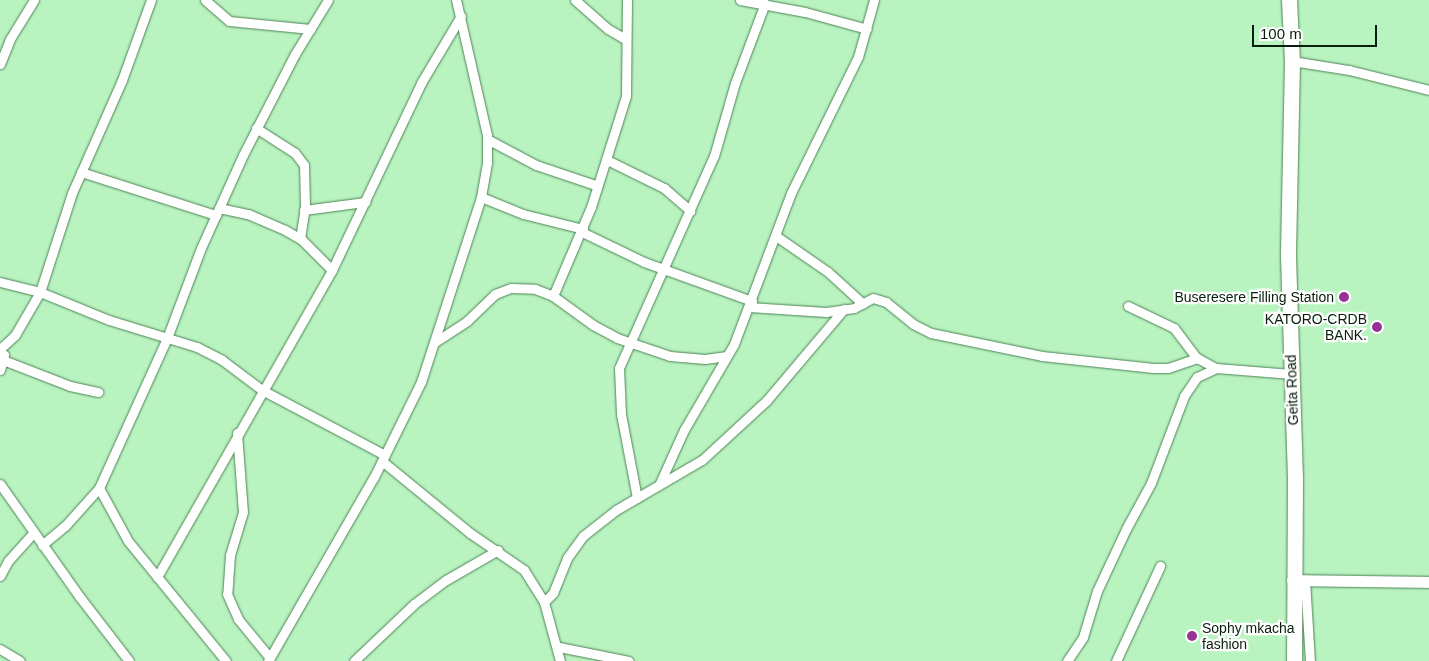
<!DOCTYPE html>
<html>
<head>
<meta charset="utf-8">
<style>
  body { margin:0 }
  #map { position:relative; width:1429px; height:661px; overflow:hidden; background:#b9f3c0; font-family:Arial,sans-serif }
  div>[style] { position:absolute }
  .roads { filter:drop-shadow(0 0 1px #4d8355) drop-shadow(0 0 1px #4d8355) }
  .minor>* { height:9px; margin:-4.5px; padding:0 4.5px; transform-origin:4.5px; border-radius:4.5px; background:#fff }
  .tertiary>* { height:11px; margin:-5.5px; padding:0 5.5px; transform-origin:5.5px; border-radius:5.5px; background:#fff }
  .trunk>* { height:15px; margin:-7.5px; padding:0 7.5px; transform-origin:7.5px; border-radius:7.5px; background:#fff }
  .dots>* { width:14px; height:14px; translate:-50% -50%; box-sizing:border-box; border:2px solid #fff; border-radius:50% }
  span { translate:-50% -50%; white-space:nowrap; text-align:center; line-height:1.15; -webkit-text-stroke:4.5px #fff; paint-order:stroke }
  .poi-label { font-size:14px; color:#081e0c }
  .right { translate:-100% -50%; text-align:right }
  .left { translate:0 -50%; text-align:left }
  .street-label { font-size:14px; color:#081e0c }
  .scale { position:absolute; left:1252px; top:25px; width:125px; height:22px; box-sizing:border-box; border:2px solid #081e0c; border-top:0; padding-left:6px; font-size:15px; line-height:18px; white-space:nowrap; color:#081e0c; -webkit-text-stroke:4px #fff; paint-order:stroke }
</style>
</head>
<body>
<div id="map">
  <div class="roads">
    <div class="minor">
      <div style="left:205px;top:0;width:32px;rotate:41deg"></div>
      <div style="left:229px;top:21px;width:82px;rotate:5.6deg"></div>
      <div style="left:575px;top:0;width:44px;rotate:41.3deg"></div>
      <div style="left:608px;top:29px;width:20px;rotate:30deg"></div>
      <div style="left:740px;top:0;width:66px;rotate:10.5deg"></div>
      <div style="left:805px;top:12px;width:64px;rotate:15.3deg"></div>
      <div style="left:1292px;top:61px;width:58px;rotate:9deg"></div>
      <div style="left:1349px;top:70px;width:82px;rotate:14deg"></div>
      <div style="left:0;top:64px;width:27px;rotate:-68deg"></div>
      <div style="left:10px;top:39px;width:46px;rotate:-58.4deg"></div>
      <div style="left:256px;top:128px;width:46px;rotate:32.7deg"></div>
      <div style="left:295px;top:153px;width:15px;rotate:53deg"></div>
      <div style="left:304px;top:165px;width:42px;rotate:88.6deg"></div>
      <div style="left:305px;top:207px;width:32px;rotate:99deg"></div>
      <div style="left:487px;top:139px;width:55px;rotate:28deg"></div>
      <div style="left:536px;top:165px;width:65px;rotate:18.7deg"></div>
      <div style="left:607px;top:160px;width:64px;rotate:26.2deg"></div>
      <div style="left:664px;top:188px;width:35px;rotate:41deg"></div>
      <div style="left:81px;top:172px;width:142px;rotate:17.7deg"></div>
      <div style="left:481px;top:197px;width:45px;rotate:22deg"></div>
      <div style="left:523px;top:214px;width:62px;rotate:14deg"></div>
      <div style="left:219px;top:208px;width:30px;rotate:12deg"></div>
      <div style="left:248px;top:214px;width:40px;rotate:23.4deg"></div>
      <div style="left:285px;top:230px;width:20px;rotate:30deg"></div>
      <div style="left:302px;top:240px;width:42px;rotate:45deg"></div>
      <div style="left:304px;top:210px;width:62px;rotate:-7.5deg"></div>
      <div style="left:582px;top:232px;width:69px;rotate:25.8deg"></div>
      <div style="left:644px;top:262px;width:115px;rotate:19.9deg"></div>
      <div style="left:776px;top:236px;width:63px;rotate:34.7deg"></div>
      <div style="left:828px;top:272px;width:47px;rotate:42.4deg"></div>
      <div style="left:0;top:282px;width:41px;rotate:14deg"></div>
      <div style="left:40px;top:292px;width:74px;rotate:22.1deg"></div>
      <div style="left:109px;top:320px;width:92px;rotate:17.1deg"></div>
      <div style="left:197px;top:347px;width:28px;rotate:27deg"></div>
      <div style="left:222px;top:360px;width:50px;rotate:36.9deg"></div>
      <div style="left:262px;top:390px;width:139px;rotate:27.9deg"></div>
      <div style="left:553px;top:296px;width:97px;rotate:-66.9deg"></div>
      <div style="left:591px;top:207px;width:116px;rotate:-72.5deg"></div>
      <div style="left:626px;top:96px;width:96px;rotate:-89.4deg"></div>
      <div style="left:1128px;top:306px;width:51px;rotate:25.6deg"></div>
      <div style="left:1174px;top:328px;width:38px;rotate:53deg"></div>
      <div style="left:1197px;top:358px;width:21px;rotate:28deg"></div>
      <div style="left:1216px;top:368px;width:76px;rotate:4.5deg"></div>
      <div style="left:749px;top:307px;width:77px;rotate:3.7deg"></div>
      <div style="left:826px;top:312px;width:28px;rotate:-8deg"></div>
      <div style="left:854px;top:308px;width:21px;rotate:-28deg"></div>
      <div style="left:873px;top:298px;width:14px;rotate:17deg"></div>
      <div style="left:886px;top:302px;width:35px;rotate:39deg"></div>
      <div style="left:913px;top:324px;width:20px;rotate:27deg"></div>
      <div style="left:931px;top:333px;width:113px;rotate:11.7deg"></div>
      <div style="left:1042px;top:356px;width:112px;rotate:6.2deg"></div>
      <div style="left:1153px;top:368px;width:15px"></div>
      <div style="left:1168px;top:368px;width:31px;rotate:-19deg"></div>
      <div style="left:435px;top:342px;width:38px;rotate:-33deg"></div>
      <div style="left:467px;top:321px;width:39px;rotate:-44deg"></div>
      <div style="left:495px;top:294px;width:17px;rotate:-21deg"></div>
      <div style="left:511px;top:288px;width:24px;rotate:2deg"></div>
      <div style="left:535px;top:289px;width:19px;rotate:21deg"></div>
      <div style="left:553px;top:296px;width:49px;rotate:35.9deg"></div>
      <div style="left:593px;top:325px;width:27px;rotate:28deg"></div>
      <div style="left:617px;top:338px;width:56px;rotate:18.8deg"></div>
      <div style="left:670px;top:356px;width:35px;rotate:5deg"></div>
      <div style="left:705px;top:359px;width:22px;rotate:-8deg"></div>
      <div style="left:0;top:349px;width:21px;rotate:-43deg"></div>
      <div style="left:15px;top:335px;width:50px;rotate:-59.8deg"></div>
      <div style="left:40px;top:292px;width:104px;rotate:-72.1deg"></div>
      <div style="left:72px;top:193px;width:124px;rotate:-66.1deg"></div>
      <div style="left:122px;top:80px;width:85px;rotate:-70.1deg"></div>
      <div style="left:3px;top:360px;width:72px;rotate:21.2deg"></div>
      <div style="left:70px;top:386px;width:29px;rotate:12deg"></div>
      <div style="left:0;top:370px;width:16px;rotate:-75deg"></div>
      <div style="left:237px;top:433px;width:79px;rotate:85.7deg"></div>
      <div style="left:243px;top:512px;width:45px;rotate:106.8deg"></div>
      <div style="left:230px;top:555px;width:39px;rotate:94deg"></div>
      <div style="left:227px;top:594px;width:27px;rotate:66deg"></div>
      <div style="left:238px;top:619px;width:50px;rotate:50.6deg"></div>
      <div style="left:382px;top:461px;width:114px;rotate:39.3deg"></div>
      <div style="left:470px;top:533px;width:65px;rotate:34.4deg"></div>
      <div style="left:524px;top:570px;width:38px;rotate:58deg"></div>
      <div style="left:544px;top:602px;width:61px;rotate:74.8deg"></div>
      <div style="left:0;top:484px;width:137px;rotate:54.8deg"></div>
      <div style="left:79px;top:596px;width:82px;rotate:52.4deg"></div>
      <div style="left:659px;top:485px;width:60px;rotate:-65.6deg"></div>
      <div style="left:684px;top:430px;width:99px;rotate:-59.8deg"></div>
      <div style="left:734px;top:344px;width:161px;rotate:-69.3deg"></div>
      <div style="left:791px;top:193px;width:152px;rotate:-63.8deg"></div>
      <div style="left:858px;top:57px;width:59px;rotate:-74.3deg"></div>
      <div style="left:99px;top:488px;width:60px;rotate:61.3deg"></div>
      <div style="left:128px;top:541px;width:155px;rotate:50.8deg"></div>
      <div style="left:637px;top:498px;width:86px;rotate:-100.8deg"></div>
      <div style="left:621px;top:414px;width:46px;rotate:-92.5deg"></div>
      <div style="left:619px;top:368px;width:232px;rotate:-65.9deg"></div>
      <div style="left:714px;top:156px;width:76px;rotate:-74deg"></div>
      <div style="left:735px;top:83px;width:85px;rotate:-69.4deg"></div>
      <div style="left:42px;top:545px;width:30px;rotate:-40deg"></div>
      <div style="left:65px;top:526px;width:51px;rotate:-48.2deg"></div>
      <div style="left:99px;top:488px;width:165px;rotate:-65.6deg"></div>
      <div style="left:167px;top:338px;width:96px;rotate:-69.3deg"></div>
      <div style="left:201px;top:248px;width:102px;rotate:-65.7deg"></div>
      <div style="left:243px;top:155px;width:114px;rotate:-62.8deg"></div>
      <div style="left:295px;top:54px;width:63px;rotate:-58.6deg"></div>
      <div style="left:0;top:576px;width:17px;rotate:-62deg"></div>
      <div style="left:8px;top:561px;width:38px;rotate:-48deg"></div>
      <div style="left:157px;top:577px;width:353px;rotate:-60.3deg"></div>
      <div style="left:332px;top:270px;width:207px;rotate:-64.5deg"></div>
      <div style="left:421px;top:83px;width:78px;rotate:-59.2deg"></div>
      <div style="left:1305px;top:580px;width:81px;rotate:86.5deg"></div>
      <div style="left:544px;top:602px;width:13px;rotate:-45deg"></div>
      <div style="left:553px;top:593px;width:38px;rotate:-68deg"></div>
      <div style="left:567px;top:558px;width:27px;rotate:-54deg"></div>
      <div style="left:583px;top:536px;width:42px;rotate:-38.2deg"></div>
      <div style="left:616px;top:510px;width:99px;rotate:-30.2deg"></div>
      <div style="left:702px;top:460px;width:88px;rotate:-42.7deg"></div>
      <div style="left:767px;top:400px;width:119px;rotate:-49.8deg"></div>
      <div style="left:559px;top:647px;width:71px;rotate:11.3deg"></div>
      <div style="left:0;top:649px;width:23px;rotate:31deg"></div>
      <div style="left:268px;top:661px;width:212px;rotate:-60.1deg"></div>
      <div style="left:374px;top:477px;width:106px;rotate:-63.7deg"></div>
      <div style="left:421px;top:382px;width:194px;rotate:-72deg"></div>
      <div style="left:481px;top:197px;width:36px;rotate:-80deg"></div>
      <div style="left:487px;top:162px;width:27px;rotate:-90deg"></div>
      <div style="left:487px;top:135px;width:139px;rotate:-102.9deg"></div>
      <div style="left:354px;top:661px;width:83px;rotate:-43.5deg"></div>
      <div style="left:414px;top:604px;width:40px;rotate:-37deg"></div>
      <div style="left:446px;top:580px;width:60px;rotate:-30deg"></div>
      <div style="left:1067px;top:661px;width:29px;rotate:-56deg"></div>
      <div style="left:1083px;top:637px;width:48px;rotate:-73.1deg"></div>
      <div style="left:1097px;top:591px;width:68px;rotate:-64.9deg"></div>
      <div style="left:1126px;top:529px;width:52px;rotate:-61.5deg"></div>
      <div style="left:1151px;top:483px;width:93px;rotate:-69.2deg"></div>
      <div style="left:1184px;top:396px;width:23px;rotate:-56deg"></div>
      <div style="left:1197px;top:377px;width:21px;rotate:-25deg"></div>
      <div style="left:1116px;top:661px;width:105px;rotate:-65.1deg"></div>
    </div>
    <div class="tertiary">
      <div style="left:1292px;top:580px;width:137px;rotate:0.8deg"></div>
    </div>
    <div class="trunk">
      <div style="left:1289px;top:0;width:61px;rotate:87.2deg"></div>
      <div style="left:1292px;top:61px;width:195px;rotate:91.2deg"></div>
      <div style="left:1288px;top:256px;width:221px;rotate:88.2deg"></div>
      <div style="left:1295px;top:477px;width:184px;rotate:90.3deg"></div>
    </div>
  </div>
  <div class="dots">
    <div style="left:1344px;top:297px;background:#973196"></div>
    <div style="left:1377px;top:327px;background:#973196"></div>
    <div style="left:1192px;top:636px;background:#973196"></div>
  </div>
  <div class="poi-label">
    <span class="right" style="left:1334px;top:297px">Buseresere Filling Station</span>
    <span class="right" style="left:1367px;top:327px">KATORO-CRDB<br>BANK.</span>
    <span class="left" style="left:1202px;top:636px">Sophy mkacha<br>fashion</span>
  </div>
  <div class="street-label">
    <span style="left:1292px;top:390px;rotate:-92deg">Geita Road</span>
  </div>
  <div class="scale">100 m</div>
</div>
</body>
</html>
